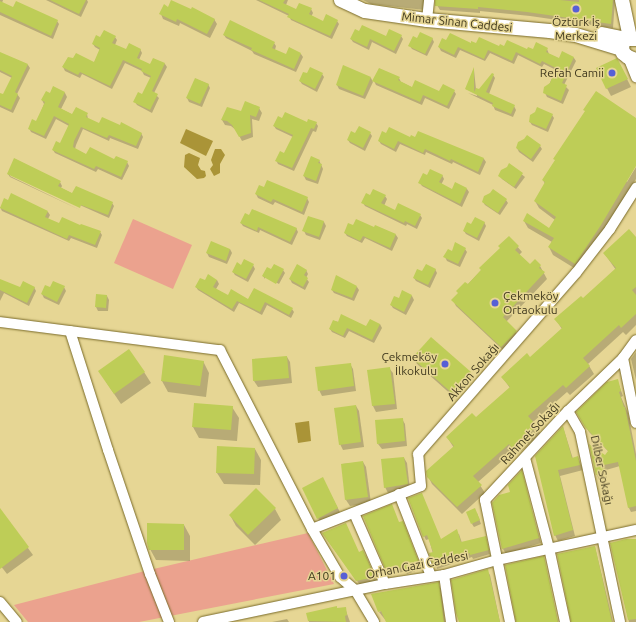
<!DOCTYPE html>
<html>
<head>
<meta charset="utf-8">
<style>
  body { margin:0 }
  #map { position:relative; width:636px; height:622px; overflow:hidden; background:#e6d694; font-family:Ubuntu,sans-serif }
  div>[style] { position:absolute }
  .green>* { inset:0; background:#eba28e }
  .water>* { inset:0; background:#aa9437 }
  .shadow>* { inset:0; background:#0003 }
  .building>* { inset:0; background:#becd57 }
  .roads { filter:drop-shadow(0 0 1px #7a6b2a) drop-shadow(0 0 1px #7a6b2a) }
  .street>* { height:10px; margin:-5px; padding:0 5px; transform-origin:5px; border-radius:5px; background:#fff }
  .secondary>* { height:14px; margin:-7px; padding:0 7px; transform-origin:7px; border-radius:7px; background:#fff }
  .dots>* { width:11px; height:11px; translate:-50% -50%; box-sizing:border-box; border:2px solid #e6d694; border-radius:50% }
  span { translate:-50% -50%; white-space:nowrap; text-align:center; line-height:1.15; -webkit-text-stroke:3px #e6d694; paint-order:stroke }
  .street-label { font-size:12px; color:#40391e }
  .poi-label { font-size:12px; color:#40391e }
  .right { translate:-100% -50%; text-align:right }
  .left { translate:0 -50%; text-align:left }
</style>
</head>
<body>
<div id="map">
  <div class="green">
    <div style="clip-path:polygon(133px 219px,192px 245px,173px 289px,114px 263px)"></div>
    <div style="clip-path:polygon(308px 533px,334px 584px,139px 622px,28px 622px,14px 605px,145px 571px)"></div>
  </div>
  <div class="water">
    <div style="clip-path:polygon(186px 129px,213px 141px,206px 156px,180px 143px)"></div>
    <div style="clip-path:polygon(215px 149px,221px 149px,225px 155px,220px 164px,220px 173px,214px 176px,210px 169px,213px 165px,211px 160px)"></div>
    <div style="clip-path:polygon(189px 153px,200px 158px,198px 165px,201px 170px,205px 171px,206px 176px,204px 178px,197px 179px,184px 167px,185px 155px)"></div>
    <div style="clip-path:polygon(309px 421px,311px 441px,298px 443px,295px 423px)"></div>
  </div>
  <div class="shadow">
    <div style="clip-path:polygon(0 0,3px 0,2px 3px,14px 8px,57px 21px,59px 24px,53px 39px,0 15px)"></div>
    <div style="clip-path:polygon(46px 0,87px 0,88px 2px,81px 17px)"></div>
    <div style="clip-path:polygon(256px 0,288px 0,286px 5px,297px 10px,311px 9px,313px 13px,311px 17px,323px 22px,337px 21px,339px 24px,332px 39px,291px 20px,289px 16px)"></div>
    <div style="clip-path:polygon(363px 0,426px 0,425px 10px,371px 4px)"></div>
    <div style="clip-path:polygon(438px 0,615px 0,613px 28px,530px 16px,480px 11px,480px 13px,440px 10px,437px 5px)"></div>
    <div style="clip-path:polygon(169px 8px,214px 19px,217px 24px,210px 38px,180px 23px,179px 26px,163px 19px,161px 14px)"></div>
    <div style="clip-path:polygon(224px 35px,274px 43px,276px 46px,275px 50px,286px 55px,301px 54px,303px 57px,296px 72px,254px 54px,252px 51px,226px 38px)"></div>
    <div style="clip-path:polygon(401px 36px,403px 39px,396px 54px,372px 42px,369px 50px,353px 42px,351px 39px)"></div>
    <div style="clip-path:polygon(115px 37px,117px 40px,115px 45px,126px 51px,140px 49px,142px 53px,139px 60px,150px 65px,154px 59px,165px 64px,167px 67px,154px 93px,159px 98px,152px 113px,137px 105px,135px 102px,143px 96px,151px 78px,144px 75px,142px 71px,125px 63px,112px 89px,82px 74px,80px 78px,65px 71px,63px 67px,94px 63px,100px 50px,95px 47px,93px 44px,101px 38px)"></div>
    <div style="clip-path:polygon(432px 38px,434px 42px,427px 56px,412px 49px,410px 46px,418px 40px)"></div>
    <div style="clip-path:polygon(447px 41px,528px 50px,547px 49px,549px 54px,560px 59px,563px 53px,574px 58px,576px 61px,564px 85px,569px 90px,563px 104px,547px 97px,545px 93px,556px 70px,544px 64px,542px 67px,518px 55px,514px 64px,490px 53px,485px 61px,460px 50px,456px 58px,441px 51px,439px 47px)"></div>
    <div style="clip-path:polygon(0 53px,28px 65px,30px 68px,17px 94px,20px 98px,13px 113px,0 107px,0 94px,3px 96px,12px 78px,0 72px)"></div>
    <div style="clip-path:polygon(344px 67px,371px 78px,373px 82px,365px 99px,339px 89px,337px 85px)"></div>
    <div style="clip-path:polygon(621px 67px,631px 87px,611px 96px,597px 69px)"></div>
    <div style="clip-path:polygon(474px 70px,476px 89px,480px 90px,493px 75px,495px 78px,489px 94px,514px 106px,516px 110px,513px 117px,495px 110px,493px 105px,468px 93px,477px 96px,477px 94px,466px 89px)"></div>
    <div style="clip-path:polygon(322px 74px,324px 77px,317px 92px,302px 84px,300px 81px,308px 75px)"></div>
    <div style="clip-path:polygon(399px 78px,401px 82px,413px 88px,440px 92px,454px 91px,456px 94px,449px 109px,425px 98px,422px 105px,376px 85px,374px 81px)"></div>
    <div style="clip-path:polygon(196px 79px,208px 84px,210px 88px,202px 107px,189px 102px,187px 98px)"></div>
    <div style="clip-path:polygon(53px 88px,65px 93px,67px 97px,61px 109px,73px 115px,87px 114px,88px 119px,99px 125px,120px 126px,141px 133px,143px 137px,138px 149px,110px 138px,109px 141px,83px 129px,76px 145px,75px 149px,87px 155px,127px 162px,129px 166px,122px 180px,98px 169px,96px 172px,55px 153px,53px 150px,61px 144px,69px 126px,56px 119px,46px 139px,31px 132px,29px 128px,37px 122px,44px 104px,42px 100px,50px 94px)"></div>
    <div style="clip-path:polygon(596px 92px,636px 119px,636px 163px,625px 181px,627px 182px,636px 167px,636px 179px,579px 271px,553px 255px,549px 247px,552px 242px,528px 228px,524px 221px,549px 229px,555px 220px,539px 208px,535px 201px,545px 184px,543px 180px,586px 112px)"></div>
    <div style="clip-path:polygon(259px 108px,262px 113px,259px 121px,252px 119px,253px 137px,242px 141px,236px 130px,231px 126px,225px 125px,222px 120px)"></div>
    <div style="clip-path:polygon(552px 115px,554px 118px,548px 132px,532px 125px,530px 122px)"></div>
    <div style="clip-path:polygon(316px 123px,318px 126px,316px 132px,313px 131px,294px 171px,278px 164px,276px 160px,284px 154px,293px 137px,276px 129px,274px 126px)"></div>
    <div style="clip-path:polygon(370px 133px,372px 136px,365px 151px,350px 143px,348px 140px,356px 134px)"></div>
    <div style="clip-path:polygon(411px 138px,484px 159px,486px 162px,480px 175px,453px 162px,452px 164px,426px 152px,425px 155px,400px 144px,396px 152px,381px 144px,379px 141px)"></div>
    <div style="clip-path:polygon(540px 146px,542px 149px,533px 162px,519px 152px,517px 148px)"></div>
    <div style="clip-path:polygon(15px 159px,60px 182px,62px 186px,61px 188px,73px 194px,76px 187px,112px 203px,114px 206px,109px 218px,10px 174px,10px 176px,82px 211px,10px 177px,8px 174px)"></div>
    <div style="clip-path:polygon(319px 160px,323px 169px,318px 184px,306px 180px,304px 176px)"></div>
    <div style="clip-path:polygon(510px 165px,525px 177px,516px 189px,502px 179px,500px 176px)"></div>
    <div style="clip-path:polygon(442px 175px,444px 179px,441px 185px,452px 190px,467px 189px,469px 192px,462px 207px,422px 186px,420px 183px,428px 176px)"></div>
    <div style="clip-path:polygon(256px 194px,307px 198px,309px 202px,304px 215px,275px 202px,273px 205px,258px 198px)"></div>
    <div style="clip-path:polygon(385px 196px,387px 199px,384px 206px,395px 211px,420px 215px,422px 218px,417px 229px,407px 224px,406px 226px,365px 206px,363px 203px,371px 197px)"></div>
    <div style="clip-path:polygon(506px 200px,508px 203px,500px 215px,485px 205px,483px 202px)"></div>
    <div style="clip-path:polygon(0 207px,48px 212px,50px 215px,48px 219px,60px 225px,81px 227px,100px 232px,102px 235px,97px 248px,71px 238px,69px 241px,2px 211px)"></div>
    <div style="clip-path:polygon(309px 217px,324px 222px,326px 226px,320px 240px,306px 235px,304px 231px)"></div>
    <div style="clip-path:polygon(484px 222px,486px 226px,479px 241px,466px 234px,464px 231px,472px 226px)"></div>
    <div style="clip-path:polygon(241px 223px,296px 228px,298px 232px,292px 245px,260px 230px,259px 233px,243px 226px)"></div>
    <div style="clip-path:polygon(374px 229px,396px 235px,398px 238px,392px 251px,365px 238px,362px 243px,347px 236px,345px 233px)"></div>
    <div style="clip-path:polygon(509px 237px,522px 252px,519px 255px,530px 265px,535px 260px,540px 266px,547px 279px,506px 322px,520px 337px,505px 352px,456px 306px,453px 300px,501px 249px)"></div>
    <div style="clip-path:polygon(636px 238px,636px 325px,626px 335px,623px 332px,588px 364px,594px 374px,570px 395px,567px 392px,533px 422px,541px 434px,517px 455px,513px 451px,478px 482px,485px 493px,462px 514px,432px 484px,428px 476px,454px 448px,447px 437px,476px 419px,510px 388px,502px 377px,530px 358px,562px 329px,556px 320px,583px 299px,616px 270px,604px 253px)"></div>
    <div style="clip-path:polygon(230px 249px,232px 253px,227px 264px,209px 257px,207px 253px)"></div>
    <div style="clip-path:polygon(465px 249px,467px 252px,460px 267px,447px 261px,445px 257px,453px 252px)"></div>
    <div style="clip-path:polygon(253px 265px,255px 269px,248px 282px,235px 275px,233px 272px,242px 266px)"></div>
    <div style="clip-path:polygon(435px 269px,437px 273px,430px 288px,416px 281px,414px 278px,422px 273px)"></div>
    <div style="clip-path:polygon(272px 270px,283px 270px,285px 273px,279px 284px,265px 276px,265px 279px,263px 276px)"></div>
    <div style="clip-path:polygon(306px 270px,308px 274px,306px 278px,309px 282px,305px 290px,292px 283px,290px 279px)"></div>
    <div style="clip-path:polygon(0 280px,20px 289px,34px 287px,36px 291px,29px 306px,4px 293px,0 301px)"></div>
    <div style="clip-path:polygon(217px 280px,219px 284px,216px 289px,228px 296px,249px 300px,254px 290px,292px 309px,294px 312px,291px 318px,267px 305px,262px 315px,239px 303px,234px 312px,198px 290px,196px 287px,205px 281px)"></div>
    <div style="clip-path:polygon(64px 287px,66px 291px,59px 305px,44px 298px,42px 294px,50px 288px)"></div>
    <div style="clip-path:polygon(357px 287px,359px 290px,354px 301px,334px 293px,332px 290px)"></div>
    <div style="clip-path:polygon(403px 292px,412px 296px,414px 300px,406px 315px,393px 308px,391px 305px,399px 300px)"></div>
    <div style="clip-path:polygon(97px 295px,107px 296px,109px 300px,108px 311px,98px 311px,96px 307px)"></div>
    <div style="clip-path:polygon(334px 321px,367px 328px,380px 324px,382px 328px,374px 343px,349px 331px,345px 338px,332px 332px,330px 329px)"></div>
    <div style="clip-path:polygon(636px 352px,636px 380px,631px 359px)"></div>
    <div style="clip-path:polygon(287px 357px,290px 362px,292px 383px,258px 387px,254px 381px,253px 360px)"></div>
    <div style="clip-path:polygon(414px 359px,470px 373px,473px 378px,455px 398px,417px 364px)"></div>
    <div style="clip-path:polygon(203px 361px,209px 373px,206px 397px,168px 392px,162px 381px)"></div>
    <div style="clip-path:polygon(350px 364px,353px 369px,356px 391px,322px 396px,319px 390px)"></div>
    <div style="clip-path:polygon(389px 368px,393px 373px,397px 409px,376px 412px,373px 406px,368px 371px)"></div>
    <div style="clip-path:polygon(144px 372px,151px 383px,121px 404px,106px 382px)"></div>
    <div style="clip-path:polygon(617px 380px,623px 396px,621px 397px,628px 413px,636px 454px,636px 511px,631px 512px,629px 508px,620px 466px,606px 470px,607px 478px,599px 480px,597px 475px,591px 446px,605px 457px,609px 452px,589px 432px,577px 412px)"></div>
    <div style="clip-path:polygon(356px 406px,359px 411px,364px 447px,343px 450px,340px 444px)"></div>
    <div style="clip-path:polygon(232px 407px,239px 418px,237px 441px,199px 438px,193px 427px)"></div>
    <div style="clip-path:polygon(402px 419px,405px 424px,407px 446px,382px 449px,378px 444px)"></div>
    <div style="clip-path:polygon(563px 427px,573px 459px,578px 457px,583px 470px,560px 476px,575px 536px,558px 541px,555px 535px,536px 456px)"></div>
    <div style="clip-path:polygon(255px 449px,261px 460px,260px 485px,224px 484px,217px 473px)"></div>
    <div style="clip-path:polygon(404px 458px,407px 463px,410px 490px,388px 493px,385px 487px)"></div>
    <div style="clip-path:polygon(363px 462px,366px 467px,371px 503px,350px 506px,346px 500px,342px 464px)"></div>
    <div style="clip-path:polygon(521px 472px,541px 543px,506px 554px,503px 549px)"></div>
    <div style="clip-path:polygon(325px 484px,341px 514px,321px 524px,318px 518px)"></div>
    <div style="clip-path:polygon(409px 499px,441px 540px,459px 534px,462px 543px,485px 537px,490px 554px,473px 559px,472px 557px,437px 569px,429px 539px,426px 540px,424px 536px)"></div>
    <div style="clip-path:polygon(275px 509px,281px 520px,255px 545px,236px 526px,230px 515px)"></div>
    <div style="clip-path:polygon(0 510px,33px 555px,7px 574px,0 565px)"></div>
    <div style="clip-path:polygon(477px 513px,481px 524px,474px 527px,472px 524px)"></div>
    <div style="clip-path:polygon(399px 523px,404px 526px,421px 569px,407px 574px,405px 571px,390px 576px,388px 572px)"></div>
    <div style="clip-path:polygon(184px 525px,190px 536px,190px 561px,156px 560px,150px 549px)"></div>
    <div style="clip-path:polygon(326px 538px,366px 556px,377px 582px,360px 585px)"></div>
    <div style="clip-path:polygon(636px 539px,636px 622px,629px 622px,611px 544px)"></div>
    <div style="clip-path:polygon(595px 547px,613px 622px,573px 622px)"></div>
    <div style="clip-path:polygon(544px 558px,558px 622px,518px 622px)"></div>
    <div style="clip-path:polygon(487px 571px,490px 575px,500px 622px,461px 622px)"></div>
    <div style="clip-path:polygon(438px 584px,441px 589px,445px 622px,387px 622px,379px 612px)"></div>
    <div style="clip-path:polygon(345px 608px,350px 622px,309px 622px,308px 614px)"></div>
    <div style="clip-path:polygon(287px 619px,289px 622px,272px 622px)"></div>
  </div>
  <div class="building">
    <div style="clip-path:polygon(50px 0,86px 0,79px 14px)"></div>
    <div style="clip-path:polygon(171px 0,191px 9px,192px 7px,215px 19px,207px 34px,177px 19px,176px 22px,159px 14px,164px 4px,168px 7px)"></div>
    <div style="clip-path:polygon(259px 0,285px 0,283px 3px,296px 9px,299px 3px,312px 8px,309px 14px,323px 21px,326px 14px,338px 20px,330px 36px,287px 17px,289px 14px)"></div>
    <div style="clip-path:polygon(435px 0,560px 0,579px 2px,579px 0,613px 0,611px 24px,527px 12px,478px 7px,478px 9px,435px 6px)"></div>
    <div style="clip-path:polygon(0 1px,13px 7px,16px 1px,58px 20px,51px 36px,0 12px)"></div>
    <div style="clip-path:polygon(230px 20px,275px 42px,272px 48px,286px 54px,289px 47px,301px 53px,294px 69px,251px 50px,252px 48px,223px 35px)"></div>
    <div style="clip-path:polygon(362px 25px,386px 36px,389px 29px,402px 35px,394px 51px,370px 39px,367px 47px,350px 39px,355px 29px,359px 31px)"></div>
    <div style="clip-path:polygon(104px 30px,116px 36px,112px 43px,126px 49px,129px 43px,141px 49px,137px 58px,150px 64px,153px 58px,165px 63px,152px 91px,158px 94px,150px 110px,133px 102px,138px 92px,142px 94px,151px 76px,141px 71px,142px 69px,123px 60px,110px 86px,80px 72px,78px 75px,62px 67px,68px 57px,73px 58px,76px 53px,94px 62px,100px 48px,92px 44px,96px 35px,100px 37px)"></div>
    <div style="clip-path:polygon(420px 32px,433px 38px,425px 54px,408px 46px,413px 36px,417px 38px)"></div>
    <div style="clip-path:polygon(450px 33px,471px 43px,471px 41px,476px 43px,479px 37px,499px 46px,500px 44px,504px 46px,507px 40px,527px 49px,528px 47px,533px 49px,536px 42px,548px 48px,546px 52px,559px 58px,562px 51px,574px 57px,562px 83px,567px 85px,561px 101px,543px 93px,544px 87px,550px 83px,556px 68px,542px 61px,540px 64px,516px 52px,512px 61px,488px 50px,484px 59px,458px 47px,454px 55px,438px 47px,442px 38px,446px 40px)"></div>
    <div style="clip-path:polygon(0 52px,28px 64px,15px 92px,18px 94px,11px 110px,0 105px,0 93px,3px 94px,12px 76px,0 70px)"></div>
    <div style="clip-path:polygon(617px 58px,628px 79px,606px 89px,596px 68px)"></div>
    <div style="clip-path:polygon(343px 65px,371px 77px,363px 96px,336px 85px)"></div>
    <div style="clip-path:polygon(310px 67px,323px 73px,315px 89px,299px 81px,303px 72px,307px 73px)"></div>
    <div style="clip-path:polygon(474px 67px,474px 92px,476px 88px,479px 89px,492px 73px,494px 74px,486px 92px,515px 105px,511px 114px,492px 106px,493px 103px,465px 89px)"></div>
    <div style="clip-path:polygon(379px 68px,400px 77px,398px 80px,412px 87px,415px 80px,439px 91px,443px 84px,455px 90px,447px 106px,423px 95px,420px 102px,372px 81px)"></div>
    <div style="clip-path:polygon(195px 78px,209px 84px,200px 104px,186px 98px)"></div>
    <div style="clip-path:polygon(53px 86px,65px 92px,58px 107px,72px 114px,76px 107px,88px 113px,86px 117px,99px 123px,102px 117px,120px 125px,121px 122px,142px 133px,136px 146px,109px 135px,107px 138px,81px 127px,74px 141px,73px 147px,86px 154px,90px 147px,114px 159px,116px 156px,128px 161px,121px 177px,96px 166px,94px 169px,52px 150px,56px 141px,60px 143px,69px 124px,54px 116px,44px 136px,28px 129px,32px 119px,36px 121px,45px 102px,41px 100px,46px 91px,50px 93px)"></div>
    <div style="clip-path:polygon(596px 91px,636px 118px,636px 166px,601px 225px,575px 264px,548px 247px,554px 238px,523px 221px,527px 213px,549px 228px,556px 217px,534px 201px,545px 182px,542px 180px,555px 160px,553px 159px,585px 111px,583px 110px)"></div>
    <div style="clip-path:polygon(245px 101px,260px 107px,256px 117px,250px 115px,251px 133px,239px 137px,232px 125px,227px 121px,221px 120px,227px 107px,241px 111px)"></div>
    <div style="clip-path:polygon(537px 107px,553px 114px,546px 129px,529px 122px,530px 115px,535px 112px)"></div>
    <div style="clip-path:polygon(285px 112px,307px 122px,308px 119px,317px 122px,314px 129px,311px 128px,292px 168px,275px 161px,280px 151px,284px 153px,293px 135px,273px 126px,278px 116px,282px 118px)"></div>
    <div style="clip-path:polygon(359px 126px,371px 132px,363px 148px,347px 140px,351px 131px,355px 133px)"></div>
    <div style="clip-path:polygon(389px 127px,410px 137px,411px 135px,415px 137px,418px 131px,484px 158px,478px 172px,451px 159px,450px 161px,425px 149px,423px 153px,398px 141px,394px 149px,378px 141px,382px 131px,386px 133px)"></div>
    <div style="clip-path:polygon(527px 135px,541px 145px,531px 159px,516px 148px,518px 142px,524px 139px)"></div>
    <div style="clip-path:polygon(311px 156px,320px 160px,318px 163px,322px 164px,316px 181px,303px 176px)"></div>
    <div style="clip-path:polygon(14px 158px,61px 181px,58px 186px,72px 193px,76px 186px,113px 202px,108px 215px,81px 205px,80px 208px,7px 174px)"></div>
    <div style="clip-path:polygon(509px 163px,523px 173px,514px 187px,498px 176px,501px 170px,507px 167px)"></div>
    <div style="clip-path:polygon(430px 169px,443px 175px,439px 182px,452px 189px,455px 182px,467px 188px,460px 204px,418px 183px,423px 173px,427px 175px)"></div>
    <div style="clip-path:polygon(267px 180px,308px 197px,302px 212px,273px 199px,271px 202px,255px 194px,259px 185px,264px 187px)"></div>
    <div style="clip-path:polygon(373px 189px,386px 195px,381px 203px,395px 210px,398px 203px,421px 214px,415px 226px,405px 221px,404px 223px,361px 203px,366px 193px,370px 195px)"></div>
    <div style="clip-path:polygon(493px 189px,507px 199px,498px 213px,482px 202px,484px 196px,490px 193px)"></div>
    <div style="clip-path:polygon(11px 193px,48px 211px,45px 217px,59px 223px,62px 217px,80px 225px,81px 224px,101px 231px,95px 245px,69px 235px,67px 239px,0 208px,4px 198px,8px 200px)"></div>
    <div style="clip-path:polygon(252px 209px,297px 228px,290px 242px,258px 227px,257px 231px,240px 223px,245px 213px,249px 215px)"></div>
    <div style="clip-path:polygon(308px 216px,324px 221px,319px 237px,302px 231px)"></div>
    <div style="clip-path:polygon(475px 217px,485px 222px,477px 238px,463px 231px,467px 222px,471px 224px)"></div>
    <div style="clip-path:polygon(356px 219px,374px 227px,375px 225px,396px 234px,390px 248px,363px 236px,360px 241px,344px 233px,348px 223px,353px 225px)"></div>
    <div style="clip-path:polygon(629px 229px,636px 237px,636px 287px,632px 290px,636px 295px,636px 314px,621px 328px,619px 325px,583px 358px,590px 366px,566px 388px,563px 385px,528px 416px,537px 426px,512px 448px,509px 444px,473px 476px,482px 485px,457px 507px,427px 477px,426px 471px,454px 446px,446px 437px,472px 413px,476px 417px,510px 387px,501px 377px,527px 353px,530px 357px,562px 328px,554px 319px,581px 296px,583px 298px,616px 268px,603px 253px)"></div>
    <div style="clip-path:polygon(509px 236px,519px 246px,515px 250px,530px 264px,535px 259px,541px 265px,539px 268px,545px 272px,503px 317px,517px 331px,501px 347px,451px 300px,458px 293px,456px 291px,465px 282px,468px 284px,481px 270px,479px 268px,500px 248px,498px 246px)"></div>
    <div style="clip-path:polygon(211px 241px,230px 249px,226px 261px,206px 253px)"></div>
    <div style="clip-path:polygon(455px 242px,466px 248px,458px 264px,443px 257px,448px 249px,452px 251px)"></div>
    <div style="clip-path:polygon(244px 259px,254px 264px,246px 279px,232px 272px,237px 262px,241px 265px)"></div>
    <div style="clip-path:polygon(274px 264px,284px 269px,276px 284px,262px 276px,267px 267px,271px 269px)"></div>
    <div style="clip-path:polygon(297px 264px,307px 270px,304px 275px,308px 278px,303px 287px,289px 279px)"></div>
    <div style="clip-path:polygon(426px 264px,436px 269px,428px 285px,413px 278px,417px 269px,422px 271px)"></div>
    <div style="clip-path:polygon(208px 274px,217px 280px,213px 287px,228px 295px,231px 289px,248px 299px,254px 288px,293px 308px,289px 315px,265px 302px,260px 312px,237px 301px,232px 309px,195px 287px,200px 278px,205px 280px)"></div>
    <div style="clip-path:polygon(336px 275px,357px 286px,352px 298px,331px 290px)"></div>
    <div style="clip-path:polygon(0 279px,20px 287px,23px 281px,35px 287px,27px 303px,0 290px)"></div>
    <div style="clip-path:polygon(53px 281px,65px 286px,57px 302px,41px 294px,45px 285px,50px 287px)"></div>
    <div style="clip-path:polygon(402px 290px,412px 295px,404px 312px,390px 305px,394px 296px,399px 298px)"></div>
    <div style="clip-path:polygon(96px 294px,107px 295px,106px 308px,95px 307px)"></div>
    <div style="clip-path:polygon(341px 314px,366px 326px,370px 319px,380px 324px,372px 340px,347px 328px,343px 336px,329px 329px,333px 320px,338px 322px)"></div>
    <div style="clip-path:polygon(431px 337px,471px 372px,452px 393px,412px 358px)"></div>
    <div style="clip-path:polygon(129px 349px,145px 372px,114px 394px,98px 371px)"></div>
    <div style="clip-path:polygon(164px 355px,204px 361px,200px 386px,161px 381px)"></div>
    <div style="clip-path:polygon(287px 356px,289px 378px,253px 381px,252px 359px)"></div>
    <div style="clip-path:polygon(351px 363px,354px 386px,318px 391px,315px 367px)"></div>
    <div style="clip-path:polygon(390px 367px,395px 404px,372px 406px,367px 370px)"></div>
    <div style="clip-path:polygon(618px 379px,621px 391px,619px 392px,624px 407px,625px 407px,636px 461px,636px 506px,628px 508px,618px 462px,604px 465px,605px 474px,596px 475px,589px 444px,605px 455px,608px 451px,585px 427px,576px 412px,607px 382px)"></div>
    <div style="clip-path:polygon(194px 403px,233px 406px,231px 430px,192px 427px)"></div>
    <div style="clip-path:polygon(356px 405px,361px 442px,339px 445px,334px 408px)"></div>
    <div style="clip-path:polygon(403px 418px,405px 441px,377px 444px,375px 420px)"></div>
    <div style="clip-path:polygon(563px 426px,572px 458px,578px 456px,580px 465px,558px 470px,573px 530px,554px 536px,535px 456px)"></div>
    <div style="clip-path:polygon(217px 446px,255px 448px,254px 474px,216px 473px)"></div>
    <div style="clip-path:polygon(404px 457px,408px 484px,384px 488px,381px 459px)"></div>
    <div style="clip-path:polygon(363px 461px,368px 497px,345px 500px,341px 464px)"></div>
    <div style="clip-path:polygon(522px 470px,539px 538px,502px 549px,492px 503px,499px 495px,510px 492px,508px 485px)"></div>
    <div style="clip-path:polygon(323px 477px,338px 508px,317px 519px,302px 488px)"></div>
    <div style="clip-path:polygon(256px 488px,276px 508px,248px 535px,229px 515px)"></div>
    <div style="clip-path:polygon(422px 493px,441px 539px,457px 529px,461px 542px,486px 536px,489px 550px,470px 555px,470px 553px,434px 566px,429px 553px,433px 552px,427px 535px,423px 537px,408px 498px)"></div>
    <div style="clip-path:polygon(392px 504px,399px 522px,403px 521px,420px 565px,404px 571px,402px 567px,387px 573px,363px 516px)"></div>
    <div style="clip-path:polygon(0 508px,29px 547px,0 569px)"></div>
    <div style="clip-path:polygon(475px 508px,480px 520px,471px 524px,466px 512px)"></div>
    <div style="clip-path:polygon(147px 523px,184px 524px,184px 550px,149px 550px,147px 543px)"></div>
    <div style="clip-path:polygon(346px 523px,359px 552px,363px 550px,375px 577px,356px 581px,322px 533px)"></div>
    <div style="clip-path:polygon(626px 539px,636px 539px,636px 619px,628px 620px,610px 543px)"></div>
    <div style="clip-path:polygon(595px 546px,612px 622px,571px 622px,557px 554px)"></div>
    <div style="clip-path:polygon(544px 556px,558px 622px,516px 622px,505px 565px)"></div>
    <div style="clip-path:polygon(488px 569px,500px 622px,459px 622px,456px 613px,451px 580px)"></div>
    <div style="clip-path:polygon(439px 582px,444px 622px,386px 622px,381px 611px,378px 612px,371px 594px)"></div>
    <div style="clip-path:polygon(337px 606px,337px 608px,346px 607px,347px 615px,345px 616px,346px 622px,308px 621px,306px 613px)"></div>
  </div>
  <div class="roads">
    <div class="street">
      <div style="left:427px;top:20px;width:20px;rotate:-84deg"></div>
      <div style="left:628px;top:57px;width:22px;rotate:68deg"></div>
      <div style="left:0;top:322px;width:222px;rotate:7.3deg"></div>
      <div style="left:220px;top:350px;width:201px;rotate:62.8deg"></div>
      <div style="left:312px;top:529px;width:56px;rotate:59.7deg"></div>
      <div style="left:340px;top:577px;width:20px;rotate:41deg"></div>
      <div style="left:355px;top:590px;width:37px;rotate:59deg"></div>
      <div style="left:70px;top:331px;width:125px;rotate:72.3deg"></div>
      <div style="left:108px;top:450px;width:131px;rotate:71.3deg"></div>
      <div style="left:150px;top:574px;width:52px;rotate:68.4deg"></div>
      <div style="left:623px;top:358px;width:66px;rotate:78.7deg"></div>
      <div style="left:568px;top:411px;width:24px;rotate:60deg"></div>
      <div style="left:580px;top:432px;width:194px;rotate:78.1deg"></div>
      <div style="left:525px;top:458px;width:93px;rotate:75.1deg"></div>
      <div style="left:549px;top:548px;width:76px;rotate:77.8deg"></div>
      <div style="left:399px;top:494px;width:88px;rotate:68.7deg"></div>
      <div style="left:354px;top:513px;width:77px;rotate:66.4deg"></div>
      <div style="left:312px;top:529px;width:117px;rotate:-21.5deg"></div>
      <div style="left:421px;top:486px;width:32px;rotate:-95deg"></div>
      <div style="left:418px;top:454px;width:240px;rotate:-48.9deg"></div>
      <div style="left:576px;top:273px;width:56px;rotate:-52.3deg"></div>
      <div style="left:610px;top:229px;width:49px;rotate:-57.6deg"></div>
      <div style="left:444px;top:575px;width:48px;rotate:81.5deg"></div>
      <div style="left:0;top:602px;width:26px;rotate:50deg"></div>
      <div style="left:203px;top:622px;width:186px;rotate:-11.8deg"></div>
      <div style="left:385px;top:584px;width:60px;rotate:-8.7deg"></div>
      <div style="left:444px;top:575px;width:55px;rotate:-15.8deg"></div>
      <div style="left:497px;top:560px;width:142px;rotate:-12.2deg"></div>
      <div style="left:510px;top:622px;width:125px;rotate:-101.6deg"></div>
      <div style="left:485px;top:500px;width:122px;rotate:-47deg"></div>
      <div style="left:568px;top:411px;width:76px;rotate:-43.9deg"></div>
      <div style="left:623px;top:358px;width:22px;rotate:-54deg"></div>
    </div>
    <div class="secondary">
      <div style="left:341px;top:0;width:26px;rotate:25deg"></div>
      <div style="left:365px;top:11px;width:63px;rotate:8.3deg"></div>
      <div style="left:427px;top:20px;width:123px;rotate:5.1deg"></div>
      <div style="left:550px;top:31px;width:26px;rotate:9deg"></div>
      <div style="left:576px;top:35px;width:48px;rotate:16.9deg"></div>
      <div style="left:622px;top:0;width:39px;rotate:78deg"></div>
      <div style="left:602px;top:34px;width:25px;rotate:12deg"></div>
      <div style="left:626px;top:39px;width:10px"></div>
      <div style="left:624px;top:41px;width:5px;rotate:112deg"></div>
      <div style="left:622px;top:46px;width:7px;rotate:82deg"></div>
      <div style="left:623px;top:53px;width:6px;rotate:39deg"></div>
      <div style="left:628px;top:57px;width:9px;rotate:21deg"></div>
    </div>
  </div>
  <div class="dots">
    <div style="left:576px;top:9px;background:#575fd6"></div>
    <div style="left:612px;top:73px;background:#575fd6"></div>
    <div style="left:495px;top:303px;background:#575fd6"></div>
    <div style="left:445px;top:364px;background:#575fd6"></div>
    <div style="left:344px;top:576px;background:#575fd6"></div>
  </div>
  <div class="street-label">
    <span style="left:457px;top:22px;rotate:6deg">Mimar Sinan Caddesi</span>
    <span style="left:473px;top:372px;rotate:-49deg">Akkon Sokağı</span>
    <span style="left:530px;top:433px;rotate:-47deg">Rahmet Sokağı</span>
    <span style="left:602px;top:470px;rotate:78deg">Dilber Sokağı</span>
    <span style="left:417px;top:565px;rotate:-11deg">Orhan Gazi Caddesi</span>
  </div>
  <div class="poi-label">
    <span style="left:576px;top:29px">Öztürk İş<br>Merkezi</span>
    <span class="right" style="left:604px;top:73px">Refah Camii</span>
    <span class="left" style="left:503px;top:303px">Çekmeköy<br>Ortaokulu</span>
    <span class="right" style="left:437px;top:364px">Çekmeköy<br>İlkokulu</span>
    <span class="right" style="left:336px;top:576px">A101</span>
  </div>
</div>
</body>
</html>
